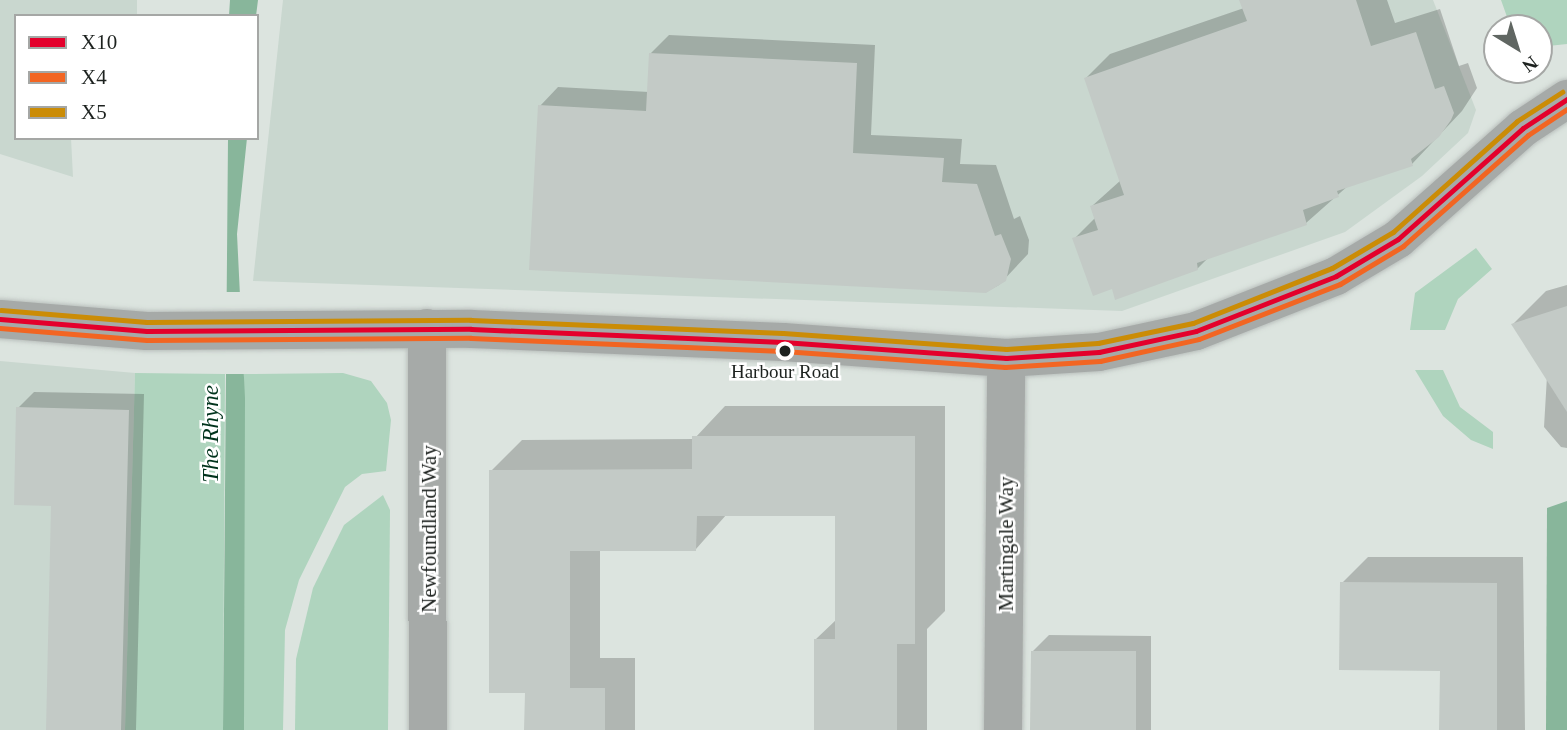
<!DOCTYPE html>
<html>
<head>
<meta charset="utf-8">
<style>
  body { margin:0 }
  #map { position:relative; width:1567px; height:730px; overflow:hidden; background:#dce4df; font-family:"Times New Roman",serif }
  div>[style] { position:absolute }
  .built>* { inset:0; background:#c9d7cf }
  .green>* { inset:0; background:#afd4be }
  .water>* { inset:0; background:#88b69b }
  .pier>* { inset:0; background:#dce4df }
  .shadow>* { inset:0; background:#0003 }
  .building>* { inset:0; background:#c3cac6 }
  .roads { filter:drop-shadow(0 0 2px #bac0bd) drop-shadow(0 0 2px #bac0bd) }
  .minor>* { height:38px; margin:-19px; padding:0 19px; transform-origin:19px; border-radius:19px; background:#a6aaa8 }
  .bus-1>* { height:5px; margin:-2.5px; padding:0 2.5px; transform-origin:2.5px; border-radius:2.5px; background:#e4002b }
  .bus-2>* { height:5px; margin:-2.5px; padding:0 2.5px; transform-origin:2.5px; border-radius:2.5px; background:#f26522 }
  .bus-3>* { height:5px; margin:-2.5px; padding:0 2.5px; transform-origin:2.5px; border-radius:2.5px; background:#cb8c06 }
  .dots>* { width:19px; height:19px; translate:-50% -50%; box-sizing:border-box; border:4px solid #fff; border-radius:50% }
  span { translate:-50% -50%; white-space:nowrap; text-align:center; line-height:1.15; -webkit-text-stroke:5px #fff; paint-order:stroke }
  .bus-label { font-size:19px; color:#1d221f }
  .street-label { font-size:21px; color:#1d221f }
  .water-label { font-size:23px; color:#00331c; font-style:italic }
  .legend { position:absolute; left:14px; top:14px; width:245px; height:126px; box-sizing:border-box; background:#fff; border:2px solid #a5a7a5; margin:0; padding:9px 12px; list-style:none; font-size:21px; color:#1d221f }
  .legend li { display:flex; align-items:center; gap:14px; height:35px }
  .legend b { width:35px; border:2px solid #a5a7a5 }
  .north { position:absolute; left:1483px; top:14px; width:70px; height:70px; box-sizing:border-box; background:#fff; border:2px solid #a5a7a5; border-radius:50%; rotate:142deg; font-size:19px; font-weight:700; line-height:28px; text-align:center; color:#1d221f }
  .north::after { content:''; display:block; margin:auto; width:24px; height:32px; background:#606662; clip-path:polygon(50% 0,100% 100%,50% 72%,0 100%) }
</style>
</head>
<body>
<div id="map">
  <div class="built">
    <div style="clip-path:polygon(0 0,137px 0,137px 16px,16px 16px,16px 138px,71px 138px,73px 177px,0 154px)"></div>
    <div style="clip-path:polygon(283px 0,1433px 0,1476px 110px,1468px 133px,1422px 176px,1345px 232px,1122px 311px,253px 281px)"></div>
    <div style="clip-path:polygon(0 361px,135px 373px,125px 730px,0 730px)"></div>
  </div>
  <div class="green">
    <div style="clip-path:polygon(1501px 0,1567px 0,1567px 44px,1539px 47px,1539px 28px,1511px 28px)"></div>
    <div style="clip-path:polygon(1476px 248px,1492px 269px,1458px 299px,1445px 330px,1410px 330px,1415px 293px)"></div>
    <div style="clip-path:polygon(1415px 370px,1443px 370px,1460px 407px,1493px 432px,1493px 449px,1471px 440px,1443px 416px)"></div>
    <div style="clip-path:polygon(135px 373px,225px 374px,223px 730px,125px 730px)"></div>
    <div style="clip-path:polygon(343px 373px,371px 381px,387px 403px,391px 420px,386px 471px,362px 474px,345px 487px,299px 580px,285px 630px,283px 730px,244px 730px,244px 374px)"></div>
    <div style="clip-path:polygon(383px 495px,390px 510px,388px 730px,295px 730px,296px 659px,313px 588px,344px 525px)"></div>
  </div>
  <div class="water">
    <div style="clip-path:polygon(230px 0,258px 0,256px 16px,229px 16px)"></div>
    <div style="clip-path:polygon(228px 138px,247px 138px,237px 234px,245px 398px,244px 730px,223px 730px)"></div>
    <div style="clip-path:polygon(1567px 501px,1567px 730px,1546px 730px,1547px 508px)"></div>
  </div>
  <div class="pier">
    <div style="clip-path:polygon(221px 292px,243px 292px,247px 374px,221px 374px)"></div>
  </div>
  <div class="shadow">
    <div style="clip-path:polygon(1241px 0,1387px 0,1395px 23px,1440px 9px,1459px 66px,1468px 63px,1477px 88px,1462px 111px,1412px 164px,1349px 185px,1306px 223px,1210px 256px,1197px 269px,1113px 287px,1074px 239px,1096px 217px,1092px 206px,1121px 180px,1086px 78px,1110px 54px,1244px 8px)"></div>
    <div style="clip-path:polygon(669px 35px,875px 45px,871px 135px,962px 139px,960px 164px,996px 165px,1014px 219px,1020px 216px,1029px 240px,1028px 254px,999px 285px,986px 292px,540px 106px,558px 87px,649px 92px,650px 54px)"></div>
    <div style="clip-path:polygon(1567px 285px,1567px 448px,1561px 447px,1544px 427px,1547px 376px,1513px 324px,1546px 291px)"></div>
    <div style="clip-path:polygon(34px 392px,144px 394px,136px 730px,48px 730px,53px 504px,18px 408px)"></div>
    <div style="clip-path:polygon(725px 406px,945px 406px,945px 611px,927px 629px,927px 730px,816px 730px,816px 639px,837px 619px,837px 514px,727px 514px,696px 549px,600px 549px,600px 658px,635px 658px,635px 730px,526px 730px,526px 691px,491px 471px,522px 440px,694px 439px)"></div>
    <div style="clip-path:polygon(1368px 557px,1523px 557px,1525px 730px,1440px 730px,1441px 669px,1342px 583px)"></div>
    <div style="clip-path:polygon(1049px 635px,1151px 636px,1151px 730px,1032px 730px,1033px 651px)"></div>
  </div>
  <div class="building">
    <div style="clip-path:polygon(1239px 0,1356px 0,1371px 46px,1416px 32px,1435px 89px,1444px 86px,1454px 113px,1451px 120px,1439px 137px,1411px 159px,1413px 166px,1337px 191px,1339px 197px,1303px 210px,1307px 225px,1197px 263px,1198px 270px,1115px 300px,1112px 289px,1093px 296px,1072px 238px,1098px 230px,1090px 206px,1124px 195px,1084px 78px,1247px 21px)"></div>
    <div style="clip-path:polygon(649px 53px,857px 63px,853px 153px,944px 158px,942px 182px,977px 184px,995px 236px,1001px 234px,1011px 259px,1006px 281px,986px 293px,529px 270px,538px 105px,646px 111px)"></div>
    <div style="clip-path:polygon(1567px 306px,1567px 412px,1511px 324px)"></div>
    <div style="clip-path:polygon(16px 407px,129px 410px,121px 730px,46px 730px,51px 506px,14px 505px)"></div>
    <div style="clip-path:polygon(692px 436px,915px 436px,915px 644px,897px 644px,897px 730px,814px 730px,814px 639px,835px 639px,835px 516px,697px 516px,696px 551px,570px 551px,570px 688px,605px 688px,605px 730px,524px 730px,525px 693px,489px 693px,489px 470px,692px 469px)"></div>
    <div style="clip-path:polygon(1340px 582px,1497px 583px,1497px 730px,1439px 730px,1440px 671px,1339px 670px)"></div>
    <div style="clip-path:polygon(1031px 651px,1136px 651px,1136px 730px,1030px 730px)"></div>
  </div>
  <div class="roads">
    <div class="minor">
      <div style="left:0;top:319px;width:147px;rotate:4.7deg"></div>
      <div style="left:147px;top:331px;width:324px;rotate:-0.4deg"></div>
      <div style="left:471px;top:329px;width:312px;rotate:2.4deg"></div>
      <div style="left:783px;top:342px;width:224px;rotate:4.1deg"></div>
      <div style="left:1006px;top:358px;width:93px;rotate:-3.7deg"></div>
      <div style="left:1099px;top:352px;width:99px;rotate:-12.2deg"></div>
      <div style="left:1196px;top:331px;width:150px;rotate:-21.4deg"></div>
      <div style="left:1336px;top:276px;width:72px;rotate:-30.8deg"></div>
      <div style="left:1398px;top:239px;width:167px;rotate:-41.6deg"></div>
      <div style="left:1523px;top:128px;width:53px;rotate:-33.4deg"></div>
      <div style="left:427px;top:328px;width:402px;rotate:89.9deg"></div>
      <div style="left:1003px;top:730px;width:372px;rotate:-89.5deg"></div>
    </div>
  </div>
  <div class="bus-1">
    <div style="left:0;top:319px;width:147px;rotate:4.7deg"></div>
    <div style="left:147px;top:331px;width:324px;rotate:-0.4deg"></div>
    <div style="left:471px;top:329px;width:312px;rotate:2.4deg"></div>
    <div style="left:783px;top:342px;width:224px;rotate:4.1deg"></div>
    <div style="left:1006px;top:358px;width:93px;rotate:-3.7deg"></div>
    <div style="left:1099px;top:352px;width:99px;rotate:-12.2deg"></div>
    <div style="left:1196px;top:331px;width:150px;rotate:-21.4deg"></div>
    <div style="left:1336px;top:276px;width:72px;rotate:-30.8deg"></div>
    <div style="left:1398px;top:239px;width:167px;rotate:-41.6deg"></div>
    <div style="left:1523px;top:128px;width:53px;rotate:-33.4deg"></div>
  </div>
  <div class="bus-2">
    <div style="left:0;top:328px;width:147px;rotate:4.7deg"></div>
    <div style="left:147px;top:340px;width:324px;rotate:-0.4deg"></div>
    <div style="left:471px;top:338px;width:312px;rotate:2.4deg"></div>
    <div style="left:783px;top:351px;width:223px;rotate:4.1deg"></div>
    <div style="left:1005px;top:367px;width:95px;rotate:-3.6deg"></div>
    <div style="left:1100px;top:361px;width:101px;rotate:-12.5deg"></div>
    <div style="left:1199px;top:339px;width:151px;rotate:-21.3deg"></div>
    <div style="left:1340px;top:284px;width:74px;rotate:-31.1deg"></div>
    <div style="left:1403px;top:246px;width:167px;rotate:-41.6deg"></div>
    <div style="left:1528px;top:135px;width:47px;rotate:-33.7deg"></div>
  </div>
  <div class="bus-3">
    <div style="left:1px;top:310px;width:146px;rotate:4.7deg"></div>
    <div style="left:147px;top:322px;width:324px;rotate:-0.4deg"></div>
    <div style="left:471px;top:320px;width:312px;rotate:2.4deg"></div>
    <div style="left:783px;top:333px;width:224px;rotate:4.1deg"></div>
    <div style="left:1006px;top:349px;width:92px;rotate:-3.7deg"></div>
    <div style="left:1098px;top:343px;width:97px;rotate:-11.9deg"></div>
    <div style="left:1193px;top:323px;width:149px;rotate:-21.6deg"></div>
    <div style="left:1332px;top:268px;width:71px;rotate:-30.5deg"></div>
    <div style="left:1393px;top:232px;width:166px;rotate:-41.8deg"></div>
    <div style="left:1517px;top:121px;width:54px;rotate:-32.8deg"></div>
  </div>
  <div class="dots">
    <div style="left:785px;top:351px;background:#1d221f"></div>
  </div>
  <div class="bus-label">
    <span style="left:785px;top:372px">Harbour Road</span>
  </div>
  <div class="street-label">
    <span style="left:429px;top:529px;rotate:-90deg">Newfoundland Way</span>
    <span style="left:1006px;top:544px;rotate:-90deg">Martingale Way</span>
  </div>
  <div class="water-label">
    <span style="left:211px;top:434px;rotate:-90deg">The Rhyne</span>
  </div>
  <ul class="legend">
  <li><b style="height:9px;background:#e4002b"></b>X10</li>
  <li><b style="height:9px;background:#f26522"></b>X4</li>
  <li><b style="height:9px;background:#cb8c06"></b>X5</li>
  </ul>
  <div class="north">N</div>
</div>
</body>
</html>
